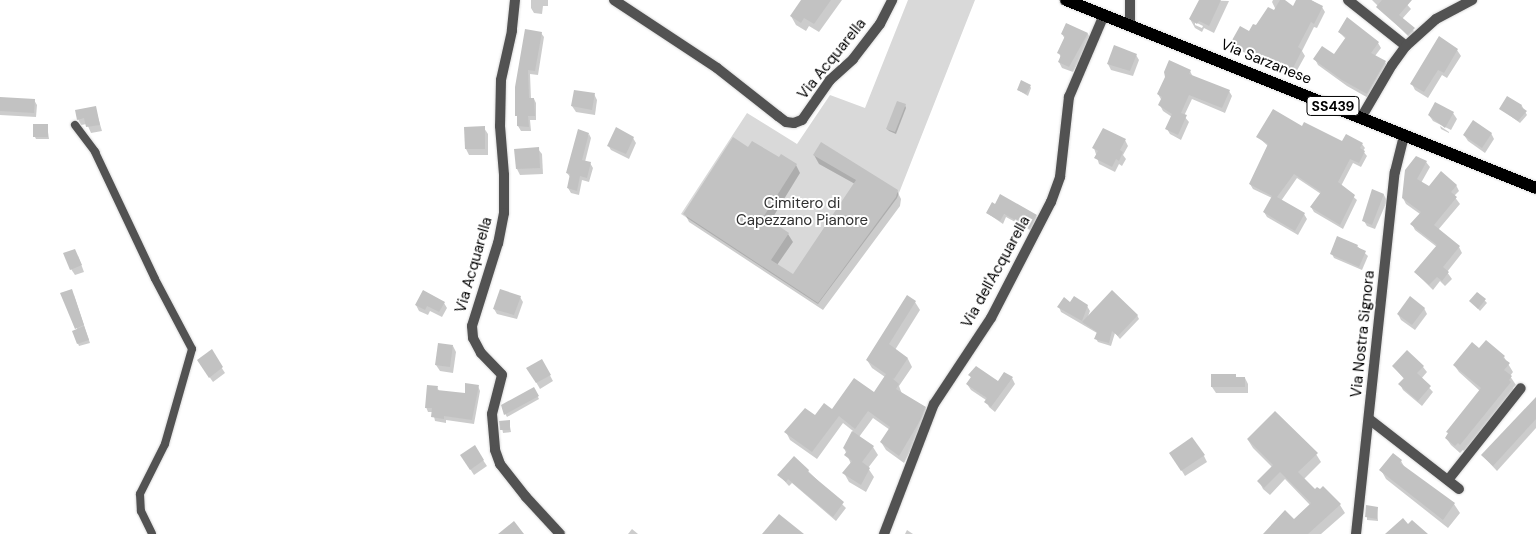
<!DOCTYPE html>
<html>
<head>
<meta charset="utf-8">
<style>
  body { margin:0 }
  #map { position:relative; width:1536px; height:534px; overflow:hidden; background:#fff; font-family:"DM Sans",sans-serif }
  div>[style] { position:absolute }
  .green>* { inset:0; background:#d9d9d9 }
  .shadow>* { inset:0; background:#0003 }
  .building>* { inset:0; background:#c2c2c2 }
  .roads { filter:drop-shadow(0 0 1px #dbdbdb) drop-shadow(0 0 1px #dbdbdb) }
  .service>* { height:8px; margin:-4px; padding:0 4px; transform-origin:4px; border-radius:4px; background:#525252 }
  .minor>* { height:10px; margin:-5px; padding:0 5px; transform-origin:5px; border-radius:5px; background:#525252 }
  .primary>* { height:12px; margin:-6px; padding:0 6px; transform-origin:6px; border-radius:6px; background:#000 }
  span { translate:-50% -50%; white-space:nowrap; text-align:center; line-height:1.15; -webkit-text-stroke:4px #fff; paint-order:stroke }
  .shield-label span { padding:1px 4px; background:#fff; border:1px solid; border-radius:4px; -webkit-text-stroke-width:0 }
  .shield-label { font-size:14px; color:#000; font-weight:700 }
  .street-label { font-size:15px; color:#000 }
  .park-label { font-size:15px; color:#303030 }
</style>
</head>
<body>
<div id="map">
  <div class="green">
    <div style="clip-path:polygon(908px 0,975px 0,897px 198px,818px 304px,681px 214px,747px 113px,797px 144px,830px 95px,865px 108px)"></div>
  </div>
  <div class="shadow">
    <div style="clip-path:polygon(531px 0,548px 0,548px 6px,543px 6px,542px 14px,534px 13px,531px 8px)"></div>
    <div style="clip-path:polygon(802px 0,842px 0,819px 32px,809px 26px,806px 31px,796px 25px,791px 16px)"></div>
    <div style="clip-path:polygon(evenodd,1200px 0,1229px 1px,1214px 33px,1204px 28px,1202px 32px,1195px 28px,1190px 19px,1200px 0,1195px 22px,1203px 26px,1202px 28px,1195px 25px,1195px 22px)"></div>
    <div style="clip-path:polygon(1273px 0,1282px 0,1294px 7px,1298px 0,1311px 0,1322px 7px,1325px 12px,1317px 28px,1314px 27px,1302px 51px,1305px 56px,1295px 74px,1291px 72px,1289px 74px,1256px 56px,1255px 59px,1235px 47px,1232px 42px,1250px 33px,1265px 14px,1284px 15px,1275px 8px,1272px 2px)"></div>
    <div style="clip-path:polygon(1372px 0,1403px 0,1411px 9px,1402px 19px,1417px 34px,1411px 39px)"></div>
    <div style="clip-path:polygon(1067px 24px,1088px 34px,1091px 40px,1073px 72px,1062px 68px,1059px 62px,1061px 58px,1059px 53px,1065px 39px,1062px 34px)"></div>
    <div style="clip-path:polygon(1339px 32px,1378px 43px,1381px 48px,1375px 56px,1385px 62px,1388px 67px,1370px 99px,1347px 86px,1318px 65px,1315px 59px,1334px 56px,1346px 39px)"></div>
    <div style="clip-path:polygon(541px 33px,544px 37px,538px 75px,530px 74px,531px 99px,534px 99px,536px 103px,536px 120px,530px 120px,531px 131px,521px 131px,518px 126px,516px 87px)"></div>
    <div style="clip-path:polygon(1457px 50px,1461px 56px,1447px 78px,1442px 75px,1428px 98px,1415px 90px,1412px 84px)"></div>
    <div style="clip-path:polygon(1136px 55px,1139px 60px,1133px 76px,1111px 70px,1108px 64px)"></div>
    <div style="clip-path:polygon(1190px 71px,1193px 77px,1229px 91px,1232px 96px,1225px 113px,1192px 99px,1184px 116px,1189px 122px,1181px 140px,1170px 134px,1167px 129px,1172px 117px,1163px 111px,1160px 105px,1162px 101px,1158px 94px)"></div>
    <div style="clip-path:polygon(1030px 86px,1031px 88px,1028px 96px,1018px 90px)"></div>
    <div style="clip-path:polygon(594px 94px,597px 100px,595px 115px,576px 112px,572px 106px)"></div>
    <div style="clip-path:polygon(0 98px,34px 100px,37px 105px,36px 117px,0 115px)"></div>
    <div style="clip-path:polygon(1508px 98px,1522px 106px,1527px 115px,1520px 123px,1501px 109px)"></div>
    <div style="clip-path:polygon(905px 105px,906px 108px,896px 134px,889px 131px,887px 129px)"></div>
    <div style="clip-path:polygon(95px 107px,102px 131px,91px 133px,87px 124px,81px 125px,78px 119px)"></div>
    <div style="clip-path:polygon(1453px 113px,1457px 119px,1451px 130px,1433px 121px,1429px 115px)"></div>
    <div style="clip-path:polygon(47px 125px,49px 139px,36px 139px,35px 137px)"></div>
    <div style="clip-path:polygon(1440px 126px,1449px 132px,1449px 133px,1441px 129px)"></div>
    <div style="clip-path:polygon(484px 128px,488px 134px,488px 155px,469px 155px,466px 149px)"></div>
    <div style="clip-path:polygon(1302px 128px,1342px 143px,1362px 144px,1365px 148px,1363px 151px,1367px 156px,1361px 167px,1353px 163px,1341px 186px,1357px 200px,1343px 229px,1314px 212px,1311px 207px,1321px 194px,1297px 178px,1281px 201px,1304px 214px,1307px 219px,1298px 235px,1267px 217px,1264px 212px,1272px 198px,1253px 189px,1250px 184px,1268px 146px,1258px 137px)"></div>
    <div style="clip-path:polygon(1491px 133px,1494px 139px,1485px 153px,1468px 141px,1464px 135px)"></div>
    <div style="clip-path:polygon(589px 134px,591px 138px,585px 162px,590px 163px,593px 168px,589px 182px,582px 180px,579px 195px,571px 193px,568px 188px,571px 178px,567px 173px)"></div>
    <div style="clip-path:polygon(633px 138px,636px 143px,629px 159px,611px 150px,608px 145px)"></div>
    <div style="clip-path:polygon(1125px 140px,1128px 146px,1123px 155px,1126px 159px,1122px 166px,1119px 164px,1115px 172px,1099px 164px,1094px 148px)"></div>
    <div style="clip-path:polygon(749px 148px,796px 165px,800px 173px,770px 222px,788px 234px,793px 242px,777px 265px,794px 276px,855px 184px,819px 164px,814px 155px,897px 191px,901px 199px,900px 206px,823px 310px,689px 222px,685px 214px)"></div>
    <div style="clip-path:polygon(538px 149px,542px 154px,543px 174px,520px 175px,517px 169px)"></div>
    <div style="clip-path:polygon(1426px 162px,1430px 167px,1421px 183px,1429px 188px,1456px 185px,1459px 191px,1454px 196px,1460px 204px,1438px 230px,1459px 247px,1462px 253px,1447px 272px,1452px 279px,1445px 286px,1440px 281px,1433px 290px,1416px 273px,1437px 247px,1415px 230px,1412px 224px,1420px 214px,1406px 204px,1403px 198px)"></div>
    <div style="clip-path:polygon(1373px 191px,1384px 195px,1387px 201px,1375px 229px,1367px 226px,1364px 221px)"></div>
    <div style="clip-path:polygon(987px 213px,1036px 216px,1038px 219px,1032px 231px,1006px 217px,1003px 224px)"></div>
    <div style="clip-path:polygon(1357px 246px,1368px 256px,1362px 270px,1334px 258px,1332px 254px)"></div>
    <div style="clip-path:polygon(78px 256px,84px 272px,75px 275px,71px 269px)"></div>
    <div style="clip-path:polygon(1478px 293px,1487px 303px,1480px 311px,1471px 301px)"></div>
    <div style="clip-path:polygon(74px 295px,90px 343px,79px 346px,73px 332px,77px 330px)"></div>
    <div style="clip-path:polygon(520px 297px,523px 302px,517px 319px,497px 314px,494px 309px)"></div>
    <div style="clip-path:polygon(908px 297px,915px 302px,920px 310px,895px 350px,908px 359px,912px 367px,899px 386px,902px 394px,925px 407px,929px 416px,904px 463px,886px 450px,881px 442px,890px 430px,873px 418px,859px 437px,873px 447px,878px 455px,868px 468px,874px 477px,866px 492px,849px 482px,844px 473px,851px 464px,844px 448px,853px 431px,843px 423px,817px 459px,790px 440px,786px 432px,815px 417px,874px 394px,885px 377px,872px 368px,867px 360px)"></div>
    <div style="clip-path:polygon(444px 303px,447px 308px,442px 317px,430px 311px,428px 315px,419px 311px,416px 305px)"></div>
    <div style="clip-path:polygon(1071px 303px,1087px 306px,1090px 311px,1087px 319px,1137px 315px,1139px 319px,1120px 339px,1115px 333px,1111px 346px,1098px 342px,1096px 339px,1097px 333px,1061px 312px,1059px 307px)"></div>
    <div style="clip-path:polygon(1424px 308px,1427px 314px,1415px 330px,1401px 320px,1398px 314px)"></div>
    <div style="clip-path:polygon(453px 346px,456px 352px,453px 373px,440px 371px,436px 365px)"></div>
    <div style="clip-path:polygon(211px 351px,225px 373px,213px 382px,201px 365px)"></div>
    <div style="clip-path:polygon(1504px 357px,1513px 372px,1510px 376px,1516px 385px,1513px 388px,1515px 391px,1465px 452px,1463px 450px,1460px 453px,1451px 445px,1446px 438px,1480px 391px,1459px 372px,1454px 365px)"></div>
    <div style="clip-path:polygon(542px 361px,553px 381px,540px 389px,528px 368px)"></div>
    <div style="clip-path:polygon(1393px 366px,1423px 367px,1427px 372px,1421px 379px,1433px 392px,1422px 406px,1403px 390px,1400px 384px,1405px 380px)"></div>
    <div style="clip-path:polygon(970px 376px,998px 383px,1012px 378px,1015px 384px,995px 412px,989px 407px,986px 400px,971px 390px,967px 384px,972px 379px)"></div>
    <div style="clip-path:polygon(1237px 378px,1245px 378px,1248px 384px,1248px 393px,1216px 393px,1212px 387px)"></div>
    <div style="clip-path:polygon(478px 386px,480px 391px,474px 424px,446px 420px,446px 423px,435px 421px,433px 412px,428px 412px,426px 407px,437px 387px,439px 391px,466px 394px)"></div>
    <div style="clip-path:polygon(534px 389px,539px 399px,507px 417px,502px 408px)"></div>
    <div style="clip-path:polygon(1536px 400px,1536px 428px,1497px 471px,1483px 456px)"></div>
    <div style="clip-path:polygon(509px 421px,511px 432px,503px 433px,501px 422px)"></div>
    <div style="clip-path:polygon(1248px 440px,1316px 454px,1321px 462px,1304px 479px,1315px 491px,1320px 491px,1323px 488px,1340px 505px,1345px 513px,1321px 534px,1271px 534px,1294px 520px,1310px 505px,1285px 479px,1270px 495px,1263px 489px,1259px 481px,1272px 467px,1253px 448px)"></div>
    <div style="clip-path:polygon(1171px 453px,1204px 456px,1207px 462px,1185px 476px)"></div>
    <div style="clip-path:polygon(483px 460px,487px 466px,474px 475px,465px 461px)"></div>
    <div style="clip-path:polygon(1401px 461px,1405px 468px,1454px 504px,1460px 513px,1448px 528px,1386px 479px,1381px 470px)"></div>
    <div style="clip-path:polygon(808px 471px,846px 508px,836px 521px,792px 483px,789px 486px,779px 475px)"></div>
    <div style="clip-path:polygon(1367px 506px,1377px 508px,1378px 521px,1367px 520px)"></div>
    <div style="clip-path:polygon(632px 529px,638px 534px,628px 534px)"></div>
    <div style="clip-path:polygon(907px 530px,913px 534px,905px 534px)"></div>
  </div>
  <div class="building">
    <div style="clip-path:polygon(801px 0,831px 0,814px 24px,804px 18px,801px 23px,790px 16px)"></div>
    <div style="clip-path:polygon(1199px 0,1221px 0,1209px 26px,1199px 21px,1197px 24px,1189px 19px)"></div>
    <div style="clip-path:polygon(1280px 0,1285px 0,1293px 6px,1296px 0,1311px 0,1323px 6px,1314px 24px,1311px 22px,1298px 47px,1302px 50px,1292px 70px,1287px 68px,1286px 70px,1253px 52px,1252px 54px,1231px 42px,1240px 26px,1249px 31px,1253px 24px,1256px 25px,1268px 7px,1274px 10px)"></div>
    <div style="clip-path:polygon(1382px 0,1412px 0,1399px 15px,1415px 28px,1408px 35px,1376px 7px)"></div>
    <div style="clip-path:polygon(1347px 17px,1379px 42px,1371px 53px,1386px 61px,1367px 94px,1342px 80px,1313px 59px,1322px 46px,1334px 54px,1346px 37px,1338px 32px)"></div>
    <div style="clip-path:polygon(1066px 23px,1088px 33px,1069px 67px,1058px 62px,1061px 55px,1057px 53px,1065px 36px,1061px 34px)"></div>
    <div style="clip-path:polygon(525px 29px,542px 32px,535px 71px,528px 70px,529px 98px,534px 98px,535px 116px,528px 116px,529px 127px,517px 126px,517px 116px,515px 116px,515px 87px)"></div>
    <div style="clip-path:polygon(1439px 36px,1458px 49px,1444px 73px,1438px 70px,1424px 92px,1410px 84px)"></div>
    <div style="clip-path:polygon(1114px 45px,1137px 54px,1130px 71px,1107px 64px)"></div>
    <div style="clip-path:polygon(1169px 60px,1191px 70px,1189px 74px,1230px 90px,1222px 108px,1189px 95px,1181px 113px,1187px 115px,1178px 135px,1165px 129px,1172px 114px,1158px 105px,1162px 97px,1157px 94px,1165px 77px,1164px 72px)"></div>
    <div style="clip-path:polygon(1021px 80px,1031px 85px,1026px 94px,1017px 90px)"></div>
    <div style="clip-path:polygon(574px 90px,595px 93px,592px 110px,571px 106px)"></div>
    <div style="clip-path:polygon(1507px 96px,1522px 105px,1521px 107px,1527px 111px,1518px 121px,1499px 109px)"></div>
    <div style="clip-path:polygon(0 97px,35px 99px,34px 113px,0 111px)"></div>
    <div style="clip-path:polygon(897px 101px,906px 104px,895px 132px,886px 129px)"></div>
    <div style="clip-path:polygon(1435px 102px,1454px 112px,1445px 128px,1428px 115px)"></div>
    <div style="clip-path:polygon(96px 106px,100px 125px,86px 127px,84px 118px,77px 120px,75px 110px)"></div>
    <div style="clip-path:polygon(1273px 109px,1302px 126px,1304px 122px,1342px 141px,1346px 134px,1363px 143px,1360px 148px,1365px 151px,1359px 163px,1350px 159px,1338px 182px,1355px 195px,1340px 225px,1310px 207px,1321px 192px,1294px 174px,1277px 197px,1305px 213px,1295px 231px,1263px 212px,1272px 196px,1249px 184px,1268px 144px,1256px 137px)"></div>
    <div style="clip-path:polygon(1473px 120px,1492px 133px,1482px 148px,1463px 135px)"></div>
    <div style="clip-path:polygon(33px 124px,48px 124px,48px 137px,33px 137px)"></div>
    <div style="clip-path:polygon(485px 126px,485px 149px,465px 149px,464px 127px)"></div>
    <div style="clip-path:polygon(616px 127px,634px 137px,626px 154px,607px 146px)"></div>
    <div style="clip-path:polygon(1103px 128px,1126px 139px,1120px 150px,1123px 152px,1119px 161px,1116px 159px,1112px 167px,1094px 158px,1098px 151px,1092px 148px)"></div>
    <div style="clip-path:polygon(578px 129px,589px 133px,582px 160px,591px 162px,587px 178px,580px 176px,577px 191px,567px 188px,570px 174px,566px 173px)"></div>
    <div style="clip-path:polygon(733px 137px,748px 147px,752px 141px,779px 157px,781px 154px,797px 164px,764px 216px,789px 233px,771px 260px,793px 274px,856px 180px,813px 155px,821px 142px,898px 190px,896px 197px,818px 303px,683px 214px)"></div>
    <div style="clip-path:polygon(539px 147px,540px 168px,516px 169px,514px 149px)"></div>
    <div style="clip-path:polygon(1416px 156px,1427px 161px,1417px 179px,1429px 186px,1441px 171px,1457px 185px,1451px 192px,1457px 197px,1434px 225px,1460px 246px,1443px 267px,1449px 272px,1442px 281px,1437px 277px,1429px 285px,1414px 272px,1437px 245px,1410px 224px,1421px 212px,1402px 198px,1405px 170px)"></div>
    <div style="clip-path:polygon(1372px 189px,1384px 194px,1372px 225px,1362px 221px)"></div>
    <div style="clip-path:polygon(1000px 194px,1037px 215px,1030px 228px,1004px 214px,1000px 221px,986px 213px,992px 202px,995px 204px)"></div>
    <div style="clip-path:polygon(1337px 236px,1358px 245px,1357px 247px,1366px 251px,1359px 267px,1330px 254px)"></div>
    <div style="clip-path:polygon(75px 249px,82px 265px,70px 270px,63px 253px)"></div>
    <div style="clip-path:polygon(72px 289px,84px 325px,75px 329px,60px 293px)"></div>
    <div style="clip-path:polygon(500px 289px,521px 296px,514px 315px,493px 309px)"></div>
    <div style="clip-path:polygon(423px 290px,445px 302px,439px 312px,427px 306px,425px 310px,415px 305px)"></div>
    <div style="clip-path:polygon(1112px 290px,1138px 315px,1118px 336px,1112px 331px,1109px 343px,1094px 339px,1097px 332px,1082px 322px)"></div>
    <div style="clip-path:polygon(1477px 292px,1486px 299px,1478px 309px,1469px 301px)"></div>
    <div style="clip-path:polygon(907px 295px,916px 301px,889px 344px,908px 358px,894px 379px,892px 378px,899px 384px,896px 389px,926px 407px,921px 419px,899px 456px,880px 442px,890px 427px,868px 411px,855px 429px,839px 416px,812px 452px,784px 432px,805px 408px,815px 415px,824px 403px,832px 409px,854px 378px,874px 392px,886px 374px,866px 360px)"></div>
    <div style="clip-path:polygon(1074px 296px,1088px 305px,1082px 321px,1057px 307px,1064px 297px,1070px 302px)"></div>
    <div style="clip-path:polygon(1410px 296px,1425px 308px,1412px 325px,1397px 314px)"></div>
    <div style="clip-path:polygon(84px 326px,89px 340px,77px 344px,72px 331px)"></div>
    <div style="clip-path:polygon(1486px 340px,1505px 356px,1503px 358px,1510px 363px,1504px 370px,1512px 376px,1509px 380px,1511px 382px,1460px 445px,1458px 443px,1455px 446px,1445px 438px,1448px 433px,1446px 432px,1481px 388px,1453px 365px,1472px 342px,1479px 348px)"></div>
    <div style="clip-path:polygon(438px 343px,453px 345px,450px 367px,435px 365px)"></div>
    <div style="clip-path:polygon(212px 349px,223px 367px,209px 378px,197px 360px)"></div>
    <div style="clip-path:polygon(1407px 350px,1424px 366px,1417px 373px,1431px 386px,1418px 401px,1398px 384px,1404px 378px,1392px 366px)"></div>
    <div style="clip-path:polygon(542px 359px,551px 375px,536px 383px,526px 368px)"></div>
    <div style="clip-path:polygon(976px 366px,998px 381px,1004px 372px,1013px 377px,991px 407px,984px 402px,987px 398px,966px 384px,971px 377px,968px 375px)"></div>
    <div style="clip-path:polygon(1211px 374px,1236px 374px,1236px 377px,1245px 377px,1245px 387px,1211px 387px)"></div>
    <div style="clip-path:polygon(465px 383px,479px 385px,472px 420px,444px 416px,444px 419px,431px 417px,432px 408px,425px 408px,427px 385px,438px 386px,437px 390px,465px 393px)"></div>
    <div style="clip-path:polygon(534px 387px,539px 396px,504px 415px,501px 405px)"></div>
    <div style="clip-path:polygon(1536px 397px,1536px 419px,1493px 466px,1481px 455px)"></div>
    <div style="clip-path:polygon(1275px 411px,1318px 453px,1298px 472px,1315px 489px,1317px 487px,1320px 489px,1323px 486px,1341px 504px,1308px 534px,1263px 534px,1285px 510px,1294px 519px,1311px 503px,1280px 472px,1264px 488px,1257px 481px,1273px 465px,1247px 439px)"></div>
    <div style="clip-path:polygon(510px 420px,510px 430px,500px 430px,499px 421px)"></div>
    <div style="clip-path:polygon(852px 431px,874px 446px,862px 462px,870px 468px,861px 485px,842px 473px,852px 461px,844px 455px,847px 451px,843px 448px)"></div>
    <div style="clip-path:polygon(1192px 437px,1205px 455px,1181px 471px,1169px 453px)"></div>
    <div style="clip-path:polygon(475px 445px,484px 460px,470px 470px,460px 455px)"></div>
    <div style="clip-path:polygon(1393px 453px,1402px 460px,1400px 463px,1455px 503px,1443px 520px,1379px 470px)"></div>
    <div style="clip-path:polygon(794px 456px,809px 470px,808px 472px,844px 502px,833px 517px,788px 479px,786px 482px,777px 475px)"></div>
    <div style="clip-path:polygon(1366px 505px,1378px 507px,1377px 519px,1365px 517px)"></div>
    <div style="clip-path:polygon(779px 514px,804px 534px,762px 534px)"></div>
    <div style="clip-path:polygon(1403px 518px,1408px 524px,1412px 520px,1428px 534px,1385px 534px)"></div>
    <div style="clip-path:polygon(514px 521px,524px 534px,498px 534px)"></div>
  </div>
  <div class="roads">
    <div class="service">
      <div style="left:75px;top:125px;width:34px;rotate:53deg"></div>
      <div style="left:95px;top:152px;width:140px;rotate:64.7deg"></div>
      <div style="left:155px;top:279px;width:79px;rotate:62.1deg"></div>
      <div style="left:192px;top:349px;width:99px;rotate:105.9deg"></div>
      <div style="left:165px;top:444px;width:56px;rotate:116.6deg"></div>
      <div style="left:140px;top:494px;width:17px;rotate:87deg"></div>
      <div style="left:141px;top:511px;width:25px;rotate:64deg"></div>
    </div>
    <div class="minor">
      <div style="left:515px;top:0;width:31px;rotate:96deg"></div>
      <div style="left:512px;top:31px;width:50px;rotate:102.7deg"></div>
      <div style="left:501px;top:80px;width:46px;rotate:91.2deg"></div>
      <div style="left:500px;top:126px;width:49px;rotate:85.3deg"></div>
      <div style="left:504px;top:175px;width:38px;rotate:90deg"></div>
      <div style="left:504px;top:213px;width:31px;rotate:101deg"></div>
      <div style="left:498px;top:243px;width:87px;rotate:107.4deg"></div>
      <div style="left:472px;top:326px;width:12px;rotate:85deg"></div>
      <div style="left:473px;top:338px;width:17px;rotate:62deg"></div>
      <div style="left:481px;top:353px;width:30px;rotate:46deg"></div>
      <div style="left:502px;top:375px;width:40px;rotate:104.4deg"></div>
      <div style="left:492px;top:414px;width:36px;rotate:85deg"></div>
      <div style="left:495px;top:450px;width:15px;rotate:70deg"></div>
      <div style="left:500px;top:464px;width:42px;rotate:51.8deg"></div>
      <div style="left:526px;top:497px;width:50px;rotate:47.4deg"></div>
      <div style="left:614px;top:0;width:123px;rotate:33.4deg"></div>
      <div style="left:717px;top:68px;width:78px;rotate:38.2deg"></div>
      <div style="left:778px;top:116px;width:10px;rotate:37deg"></div>
      <div style="left:786px;top:122px;width:8px;rotate:7deg"></div>
      <div style="left:794px;top:123px;width:9px;rotate:-21deg"></div>
      <div style="left:802px;top:120px;width:49px;rotate:-55deg"></div>
      <div style="left:830px;top:80px;width:31px;rotate:-42deg"></div>
      <div style="left:853px;top:59px;width:44px;rotate:-52.4deg"></div>
      <div style="left:880px;top:24px;width:27px;rotate:-63deg"></div>
      <div style="left:1348px;top:0;width:74px;rotate:38.4deg"></div>
      <div style="left:1130px;top:24px;width:24px;rotate:-90deg"></div>
      <div style="left:1361px;top:118px;width:61px;rotate:-59.7deg"></div>
      <div style="left:1392px;top:65px;width:24px;rotate:-54deg"></div>
      <div style="left:1406px;top:46px;width:40px;rotate:-42deg"></div>
      <div style="left:1436px;top:19px;width:41px;rotate:-27.8deg"></div>
      <div style="left:1369px;top:419px;width:114px;rotate:37.9deg"></div>
      <div style="left:1448px;top:480px;width:117px;rotate:-51.6deg"></div>
      <div style="left:884px;top:534px;width:139px;rotate:-69deg"></div>
      <div style="left:934px;top:404px;width:103px;rotate:-56.5deg"></div>
      <div style="left:991px;top:318px;width:131px;rotate:-62.7deg"></div>
      <div style="left:1051px;top:202px;width:27px;rotate:-70deg"></div>
      <div style="left:1060px;top:177px;width:81px;rotate:-83.6deg"></div>
      <div style="left:1069px;top:97px;width:89px;rotate:-66.9deg"></div>
      <div style="left:1356px;top:534px;width:364px;rotate:-83.9deg"></div>
      <div style="left:1395px;top:172px;width:36px;rotate:-76deg"></div>
    </div>
    <div class="primary">
      <div style="left:1066px;top:0;width:506px;rotate:21.8deg"></div>
    </div>
  </div>
  <div class="shield-label">
    <span style="left:1333px;top:106px">SS439</span>
  </div>
  <div class="street-label">
    <span style="left:832px;top:59px;rotate:-51deg">Via Acquarella</span>
    <span style="left:1266px;top:62px;rotate:22deg">Via Sarzanese</span>
    <span style="left:474px;top:265px;rotate:-74deg">Via Acquarella</span>
    <span style="left:996px;top:272px;rotate:-61deg">Via dell'Acquarella</span>
    <span style="left:1363px;top:334px;rotate:-84deg">Via Nostra Signora</span>
  </div>
  <div class="park-label">
    <span style="left:802px;top:212px">Cimitero di<br>Capezzano Pianore</span>
  </div>
</div>
</body>
</html>
